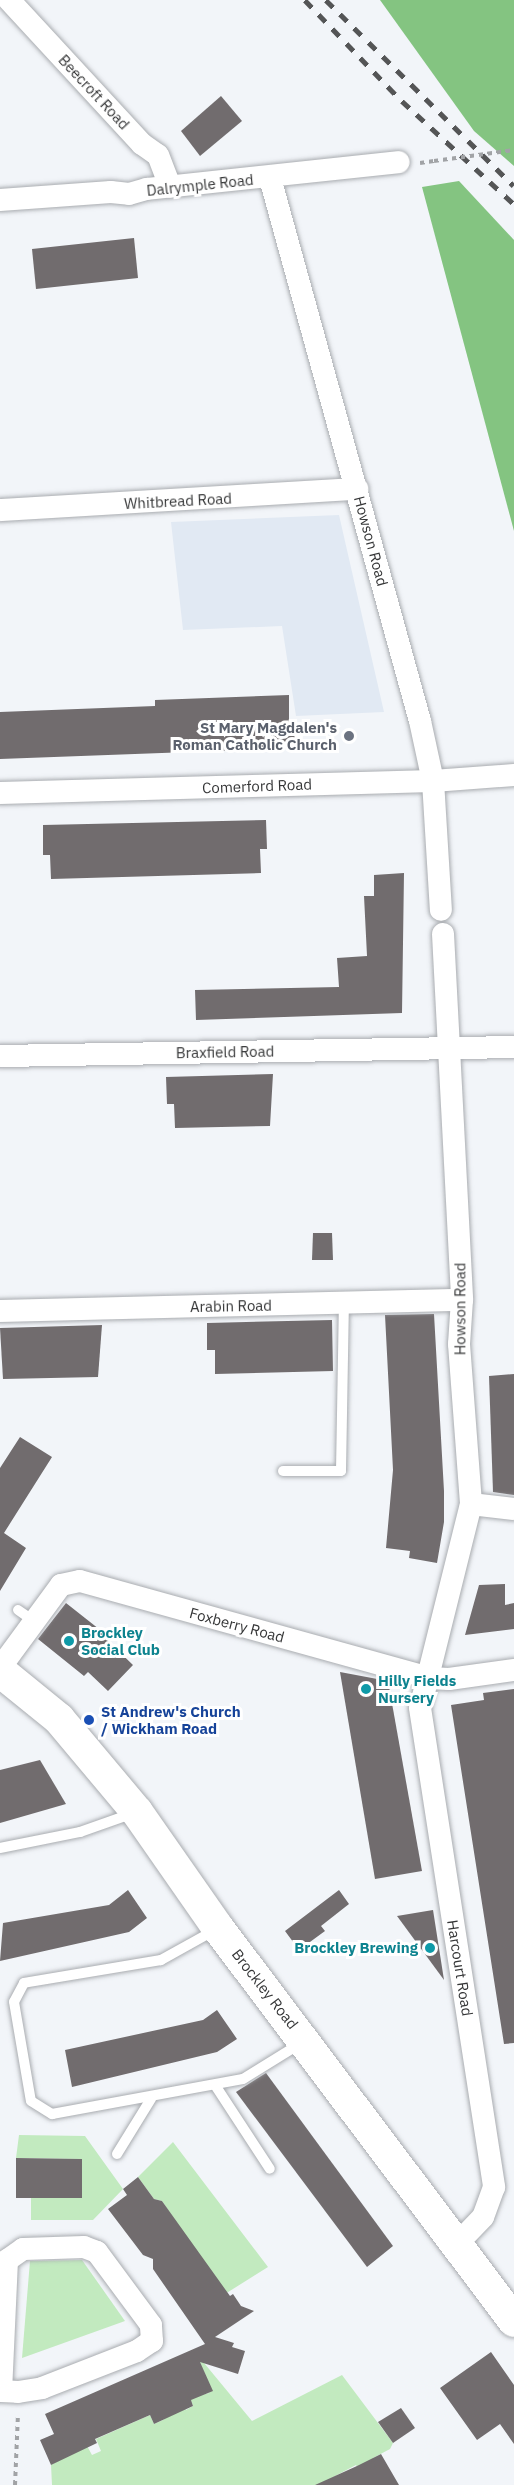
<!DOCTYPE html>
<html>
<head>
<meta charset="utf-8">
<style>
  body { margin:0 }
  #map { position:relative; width:514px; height:2485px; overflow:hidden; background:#f2f5f9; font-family:"IBM Plex Sans",sans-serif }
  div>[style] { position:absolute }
  .built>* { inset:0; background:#e1e9f3 }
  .green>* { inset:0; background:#c2eabf }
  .forest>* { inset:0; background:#84c481 }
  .building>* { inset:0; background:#716c6e }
  .path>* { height:4px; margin-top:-2px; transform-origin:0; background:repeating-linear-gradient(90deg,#a1a3a6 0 4.5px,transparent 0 9px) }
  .roads { filter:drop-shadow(0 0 2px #a9acb0) drop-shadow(0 0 2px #a9acb0) }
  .service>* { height:10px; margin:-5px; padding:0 5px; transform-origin:5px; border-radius:5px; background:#fff }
  .minor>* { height:22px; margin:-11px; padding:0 11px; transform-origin:11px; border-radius:11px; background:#fff }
  .secondary>* { height:32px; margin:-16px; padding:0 16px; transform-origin:16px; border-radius:16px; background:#fff }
  .rail>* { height:4.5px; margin-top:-2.25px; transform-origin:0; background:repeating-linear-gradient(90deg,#545556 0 10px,transparent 0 20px) }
  .path-bridge>* { height:4px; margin-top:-2px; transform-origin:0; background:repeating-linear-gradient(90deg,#a1a3a6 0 4.5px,transparent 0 9px) }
  .dots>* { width:16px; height:16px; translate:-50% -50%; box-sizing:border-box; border:3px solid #fff; border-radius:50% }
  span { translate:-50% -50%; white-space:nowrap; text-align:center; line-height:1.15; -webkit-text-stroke:6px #fff; paint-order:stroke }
  .street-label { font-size:15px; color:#353637 }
  .worship-label { font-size:15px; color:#5b616d; font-weight:700 }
  .right { translate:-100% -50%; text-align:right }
  .culture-label { font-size:15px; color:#0d838f; font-weight:700 }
  .left { translate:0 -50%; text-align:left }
  .transit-label { font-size:15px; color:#164399; font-weight:700 }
</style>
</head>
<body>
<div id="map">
  <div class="built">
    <div style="clip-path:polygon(339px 515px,384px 712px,296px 716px,282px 626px,183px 630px,171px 522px)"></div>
  </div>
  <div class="green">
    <div style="clip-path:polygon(19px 2135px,85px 2136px,123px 2189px,93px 2220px,31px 2220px,31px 2198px,81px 2198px,82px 2159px,16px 2158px)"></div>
    <div style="clip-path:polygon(173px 2142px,268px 2267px,225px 2294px,162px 2201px,154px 2199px,138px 2177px)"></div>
    <div style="clip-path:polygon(82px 2260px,125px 2321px,22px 2358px,30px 2261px)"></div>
    <div style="clip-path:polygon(195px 2352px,252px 2421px,342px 2375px,393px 2443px,390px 2449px,373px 2458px,384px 2477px,367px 2485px,356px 2465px,318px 2485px,52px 2485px,51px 2465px,86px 2444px,92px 2455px,101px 2451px,96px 2439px,150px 2415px,154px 2424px,163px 2420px,182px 2402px,186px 2410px,193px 2406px,190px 2398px,209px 2393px,211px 2388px)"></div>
  </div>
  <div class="forest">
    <div style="clip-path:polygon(380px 0,514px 0,514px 166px,474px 131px)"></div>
    <div style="clip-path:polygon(459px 181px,514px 240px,514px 531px,422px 187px)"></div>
  </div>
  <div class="building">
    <div style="clip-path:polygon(221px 96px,242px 121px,200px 156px,181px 131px)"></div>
    <div style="clip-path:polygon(134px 238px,138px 278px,36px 289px,32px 249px)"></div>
    <div style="clip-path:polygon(289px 695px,289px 719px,296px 719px,297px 748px,0 759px,0 712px,155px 706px,155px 700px)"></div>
    <div style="clip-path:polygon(266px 820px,267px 849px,260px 849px,261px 873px,51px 879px,50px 855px,43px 855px,43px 825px)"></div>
    <div style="clip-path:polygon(404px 873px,402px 1013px,196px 1020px,195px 990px,339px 987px,337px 958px,367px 956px,364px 896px,374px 896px,374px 875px)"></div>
    <div style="clip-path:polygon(273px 1074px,270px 1126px,175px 1128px,174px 1104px,167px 1104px,166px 1077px)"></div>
    <div style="clip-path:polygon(313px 1233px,332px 1233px,333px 1260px,312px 1260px)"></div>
    <div style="clip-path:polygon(434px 1314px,444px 1491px,444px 1522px,437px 1563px,409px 1558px,410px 1551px,386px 1548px,393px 1470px,385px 1315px)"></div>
    <div style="clip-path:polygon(332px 1320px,333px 1371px,215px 1374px,215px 1350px,207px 1350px,207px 1323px)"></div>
    <div style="clip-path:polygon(102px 1325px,98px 1377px,3px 1379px,0 1328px)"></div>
    <div style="clip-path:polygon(514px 1374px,514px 1495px,493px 1492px,489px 1376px)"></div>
    <div style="clip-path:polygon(20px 1437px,52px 1457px,4px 1533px,26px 1548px,0 1591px,0 1468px)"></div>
    <div style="clip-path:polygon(505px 1584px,505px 1605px,514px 1603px,514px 1629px,465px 1635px,479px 1585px)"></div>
    <div style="clip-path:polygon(66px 1603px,104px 1633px,102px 1635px,133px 1665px,108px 1691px,88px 1672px,84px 1676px,38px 1639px)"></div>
    <div style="clip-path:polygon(340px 1672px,388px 1681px,422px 1871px,375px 1879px)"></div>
    <div style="clip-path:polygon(514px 1689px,514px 2043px,504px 2044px,451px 1705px,484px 1700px,483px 1693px)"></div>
    <div style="clip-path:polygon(40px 1760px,66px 1804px,0 1823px,0 1770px)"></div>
    <div style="clip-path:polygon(128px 1890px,147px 1918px,129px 1932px,0 1961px,3px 1923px,109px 1905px)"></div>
    <div style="clip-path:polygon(339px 1890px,349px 1904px,321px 1926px,325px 1931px,299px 1950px,285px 1931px)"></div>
    <div style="clip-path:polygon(433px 1910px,444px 1980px,397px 1916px)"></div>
    <div style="clip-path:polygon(217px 2010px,237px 2039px,217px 2052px,72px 2087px,65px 2050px,203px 2020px)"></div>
    <div style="clip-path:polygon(266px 2073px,393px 2246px,367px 2267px,236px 2092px)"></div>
    <div style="clip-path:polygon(16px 2158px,82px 2159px,82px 2198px,16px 2198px)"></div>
    <div style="clip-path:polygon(138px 2177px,154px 2199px,162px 2201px,230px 2296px,233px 2294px,241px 2306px,254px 2311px,215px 2337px,234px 2343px,232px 2347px,245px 2351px,238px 2374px,200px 2362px,213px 2391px,191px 2400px,193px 2406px,154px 2424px,150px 2415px,95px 2439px,97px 2443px,51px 2465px,40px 2440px,54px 2434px,45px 2414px,205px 2344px,153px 2269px,153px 2259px,143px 2255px,108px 2209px,127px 2195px,123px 2189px)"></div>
    <div style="clip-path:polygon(491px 2352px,514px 2385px,514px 2444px,500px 2424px,477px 2440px,440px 2388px)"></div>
    <div style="clip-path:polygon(401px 2408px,415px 2428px,393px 2443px,378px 2422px)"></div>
    <div style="clip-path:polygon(381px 2454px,399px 2485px,315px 2485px,357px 2466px)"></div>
  </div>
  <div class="path">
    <div style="left:420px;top:163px;width:14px;rotate:-8deg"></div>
    <div style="left:15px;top:2485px;width:72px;rotate:-87.6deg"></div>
  </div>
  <div class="roads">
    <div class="service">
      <div style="left:283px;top:1471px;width:58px"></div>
      <div style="left:341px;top:1471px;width:167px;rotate:-89deg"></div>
      <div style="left:18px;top:1610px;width:19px;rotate:35deg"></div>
      <div style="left:0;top:1848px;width:82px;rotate:-11.3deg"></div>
      <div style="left:80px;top:1832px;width:57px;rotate:-19.4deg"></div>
      <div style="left:215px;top:1930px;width:62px;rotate:150.9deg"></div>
      <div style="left:161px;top:1960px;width:139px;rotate:170.5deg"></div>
      <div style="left:24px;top:1983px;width:21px;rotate:118deg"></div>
      <div style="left:14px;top:2002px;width:100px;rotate:80.3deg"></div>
      <div style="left:31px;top:2101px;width:25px;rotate:32deg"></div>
      <div style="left:52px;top:2114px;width:194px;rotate:-10.4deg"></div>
      <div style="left:243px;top:2079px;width:68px;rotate:-31.8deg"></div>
      <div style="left:215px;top:2085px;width:100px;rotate:56.8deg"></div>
      <div style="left:117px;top:2154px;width:65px;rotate:-58.3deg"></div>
    </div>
    <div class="minor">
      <div style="left:9px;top:0;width:196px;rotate:47.3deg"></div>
      <div style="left:142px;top:144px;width:19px;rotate:35deg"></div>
      <div style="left:158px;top:155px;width:34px;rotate:69deg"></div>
      <div style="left:270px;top:178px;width:563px;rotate:74.56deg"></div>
      <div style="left:420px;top:721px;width:61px;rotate:77.8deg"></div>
      <div style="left:433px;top:781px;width:129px;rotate:86.5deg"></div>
      <div style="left:0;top:200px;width:111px;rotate:-4.1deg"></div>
      <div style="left:111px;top:192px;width:18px;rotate:6deg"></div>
      <div style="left:129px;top:194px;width:19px;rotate:-16deg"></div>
      <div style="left:147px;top:189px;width:253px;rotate:-6.1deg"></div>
      <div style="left:0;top:510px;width:358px;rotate:-3.4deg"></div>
      <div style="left:0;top:793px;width:433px;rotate:-1.6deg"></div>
      <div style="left:433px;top:781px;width:81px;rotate:-4.2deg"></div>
      <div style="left:443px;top:934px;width:366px;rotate:87deg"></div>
      <div style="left:462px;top:1300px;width:44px;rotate:93.9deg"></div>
      <div style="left:459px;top:1344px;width:160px;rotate:85.7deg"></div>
      <div style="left:471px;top:1504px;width:210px;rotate:104deg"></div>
      <div style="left:420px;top:1708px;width:485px;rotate:81.2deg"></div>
      <div style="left:494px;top:2187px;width:32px;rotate:110deg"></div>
      <div style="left:483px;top:2217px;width:40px;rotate:134deg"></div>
      <div style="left:0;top:1056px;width:514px;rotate:-1deg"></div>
      <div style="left:0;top:1311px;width:462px;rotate:-1.4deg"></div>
      <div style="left:471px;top:1504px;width:43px;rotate:6.6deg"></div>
      <div style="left:0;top:1668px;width:103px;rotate:-53.7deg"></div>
      <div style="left:61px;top:1585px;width:19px;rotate:-12deg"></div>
      <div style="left:80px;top:1581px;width:362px;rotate:15.5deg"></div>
      <div style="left:429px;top:1678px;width:20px;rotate:3deg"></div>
      <div style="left:449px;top:1679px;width:66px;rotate:-7.9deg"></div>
      <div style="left:0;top:2391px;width:1px"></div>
      <div style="left:1px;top:2391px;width:17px;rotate:3deg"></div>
      <div style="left:18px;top:2392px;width:24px;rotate:-9deg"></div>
      <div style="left:42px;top:2388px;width:102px;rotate:-21.3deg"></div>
      <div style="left:137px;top:2351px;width:18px;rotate:-34deg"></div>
      <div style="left:152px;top:2341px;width:16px;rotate:-94deg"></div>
      <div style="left:151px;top:2325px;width:91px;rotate:-126.5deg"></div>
      <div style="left:97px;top:2252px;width:14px;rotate:-159deg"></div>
      <div style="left:84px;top:2247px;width:61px;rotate:178.1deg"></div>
      <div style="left:23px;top:2249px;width:19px;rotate:145deg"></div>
      <div style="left:7px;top:2260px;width:131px;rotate:92.6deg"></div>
    </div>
    <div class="secondary">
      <div style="left:0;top:1671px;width:76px;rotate:39.1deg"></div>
      <div style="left:59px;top:1719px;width:121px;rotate:50deg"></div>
      <div style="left:137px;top:1812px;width:141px;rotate:55.1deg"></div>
      <div style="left:218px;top:1928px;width:492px;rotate:53deg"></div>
    </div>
  </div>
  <div class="rail">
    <div style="left:305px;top:0;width:140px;rotate:46.2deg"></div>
    <div style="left:402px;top:101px;width:152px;rotate:42.6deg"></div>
    <div style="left:326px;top:0;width:264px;rotate:44.7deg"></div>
  </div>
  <div class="path-bridge">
    <div style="left:434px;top:161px;width:81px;rotate:-7.8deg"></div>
  </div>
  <div class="dots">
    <div style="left:349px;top:736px;background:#6b7280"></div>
    <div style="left:69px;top:1641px;background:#0f9aa8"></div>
    <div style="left:366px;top:1689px;background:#0f9aa8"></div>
    <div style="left:89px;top:1720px;background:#1a4fb4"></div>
    <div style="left:430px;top:1948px;background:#0f9aa8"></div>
  </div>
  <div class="street-label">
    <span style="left:94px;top:92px;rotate:47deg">Beecroft Road</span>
    <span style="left:200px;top:185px;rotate:-6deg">Dalrymple Road</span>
    <span style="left:178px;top:501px;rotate:-3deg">Whitbread Road</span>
    <span style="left:371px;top:541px;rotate:75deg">Howson Road</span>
    <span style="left:257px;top:786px;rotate:-2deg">Comerford Road</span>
    <span style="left:225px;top:1052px;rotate:-1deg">Braxfield Road</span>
    <span style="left:231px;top:1306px;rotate:-1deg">Arabin Road</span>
    <span style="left:460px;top:1309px;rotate:-90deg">Howson Road</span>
    <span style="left:237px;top:1625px;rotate:15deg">Foxberry Road</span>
    <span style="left:460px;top:1968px;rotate:81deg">Harcourt Road</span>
    <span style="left:265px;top:1989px;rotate:52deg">Brockley Road</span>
  </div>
  <div class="worship-label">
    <span class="right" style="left:337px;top:736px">St Mary Magdalen's<br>Roman Catholic Church</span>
  </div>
  <div class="culture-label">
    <span class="left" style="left:81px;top:1641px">Brockley<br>Social Club</span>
    <span class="left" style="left:378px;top:1689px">Hilly Fields<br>Nursery</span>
    <span class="right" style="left:418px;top:1948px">Brockley Brewing</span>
  </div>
  <div class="transit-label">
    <span class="left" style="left:101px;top:1720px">St Andrew's Church<br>/ Wickham Road</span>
  </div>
</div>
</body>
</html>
